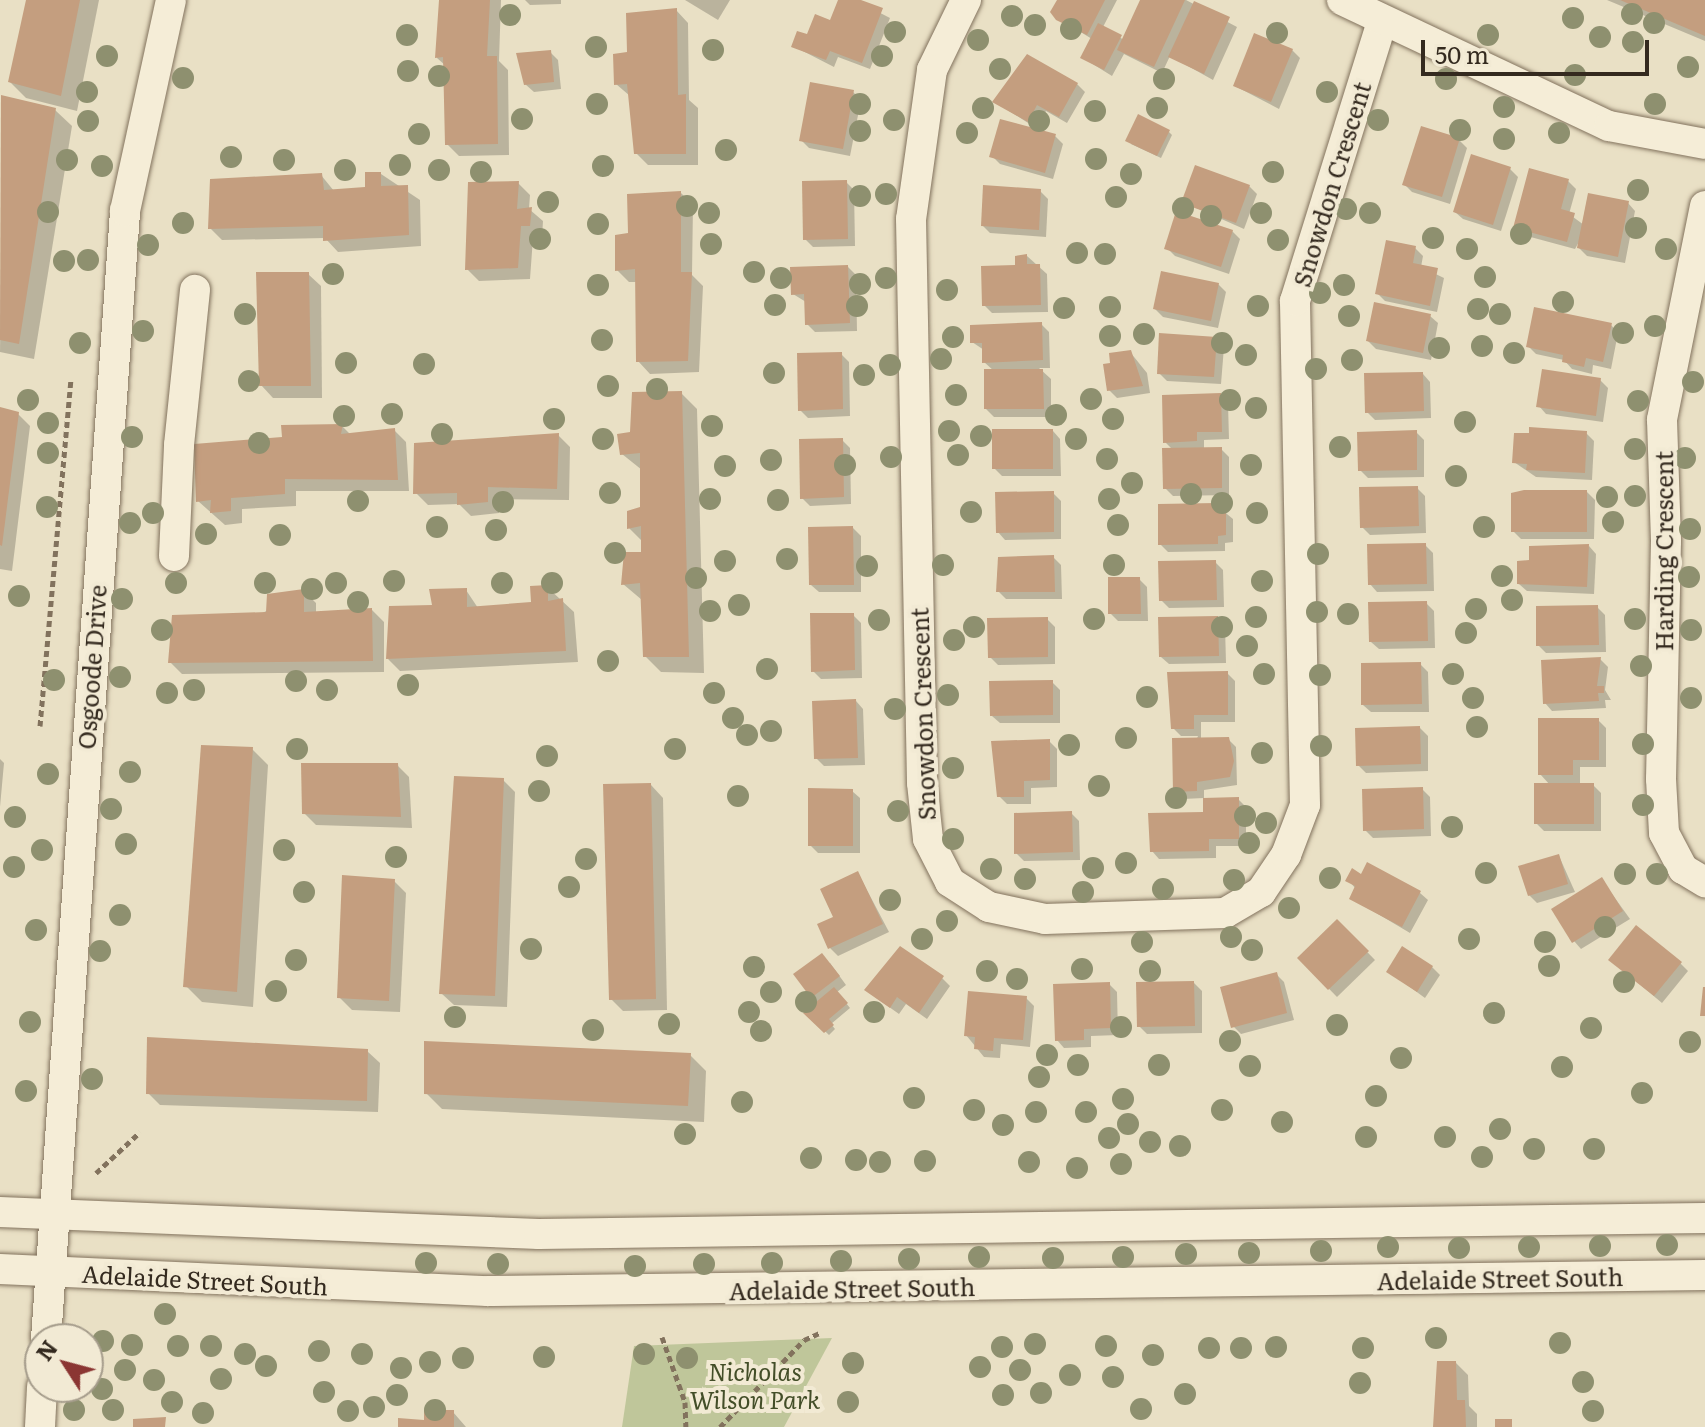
<!DOCTYPE html>
<html>
<head>
<meta charset="utf-8">
<style>
  body { margin:0 }
  #map { position:relative; width:1705px; height:1427px; overflow:hidden; background:#e9e0c5; font-family:Literata,serif }
  div>[style] { position:absolute }
  .green>* { inset:0; background:#bfc69a }
  .shadow>* { inset:0; background:#0003 }
  .building>* { inset:0; background:#c49e7f }
  .path>* { height:5px; margin-top:-2.5px; transform-origin:0; background:repeating-linear-gradient(90deg,#82725d 0 6px,transparent 0 10px) }
  .roads { filter:drop-shadow(0 0 2px #82725d) drop-shadow(0 0 2px #82725d) }
  .minor>* { height:30px; margin:-15px; padding:0 15px; transform-origin:15px; border-radius:15px; background:#f5edd7 }
  .trees>* { width:22px; height:22px; margin:-11px; border-radius:50%; background:#8e906f }
  span { translate:-50% -50%; white-space:nowrap; text-align:center; line-height:1.15; -webkit-text-stroke:8px #f2ead4; paint-order:stroke }
  .street-label { font-size:24px; color:#342a1f }
  .park-label { font-size:24px; color:#434e28; font-style:italic }
  .north { position:absolute; left:24px; top:1323px; width:80px; height:80px; box-sizing:border-box; background:#f2ead4; border:2px solid #a69d8c; border-radius:50%; rotate:306deg; font-size:22px; font-weight:700; line-height:32px; text-align:center; color:#342a1f }
  .north::after { content:''; display:block; margin:auto; width:28px; height:36px; background:#8b3633; clip-path:polygon(50% 0,100% 100%,50% 72%,0 100%) }
  .scale { position:absolute; left:1421px; top:40px; width:228px; height:36px; box-sizing:border-box; border:4px solid #342a1f; border-top:0; padding-left:10px; font-size:24px; line-height:28px; white-space:nowrap; color:#342a1f; -webkit-text-stroke:6px #f2ead4; paint-order:stroke }
</style>
</head>
<body>
<div id="map">
  <div class="green">
    <div style="clip-path:polygon(832px 1338px,784px 1427px,622px 1427px,634px 1346px)"></div>
  </div>
  <div class="shadow">
    <div style="clip-path:polygon(28px 0,99px 0,77px 111px,26px 98px,10px 82px)"></div>
    <div style="clip-path:polygon(441px 0,501px 0,499px 61px,508px 70px,509px 155px,459px 156px,447px 144px,446px 66px,437px 58px)"></div>
    <div style="clip-path:polygon(525px 0,561px 0,561px 4px,530px 5px)"></div>
    <div style="clip-path:polygon(685px 0,730px 0,718px 20px)"></div>
    <div style="clip-path:polygon(840px 0,855px 0,890px 18px,870px 69px,838px 57px,834px 67px,793px 46px,831px 23px)"></div>
    <div style="clip-path:polygon(1059px 0,1117px 0,1103px 27px,1124px 40px,1142px 0,1186px 0,1237px 27px,1213px 80px,1170px 56px,1162px 73px,1124px 54px,1112px 76px,1083px 58px,1092px 39px,1061px 20px)"></div>
    <div style="clip-path:polygon(1607px 0,1705px 0,1705px 41px)"></div>
    <div style="clip-path:polygon(676px 10px,688px 23px,689px 100px,698px 108px,698px 165px,648px 165px,636px 153px,630px 96px,616px 84px,629px 54px)"></div>
    <div style="clip-path:polygon(1292px 50px,1300px 58px,1279px 109px,1235px 86px)"></div>
    <div style="clip-path:polygon(550px 52px,558px 60px,561px 89px,534px 92px,525px 84px)"></div>
    <div style="clip-path:polygon(1077px 84px,1085px 92px,1067px 123px,1046px 111px,1036px 128px,995px 102px)"></div>
    <div style="clip-path:polygon(853px 92px,861px 100px,850px 156px,809px 148px,801px 140px)"></div>
    <div style="clip-path:polygon(3px 98px,55px 110px,72px 126px,34px 359px,0 352px)"></div>
    <div style="clip-path:polygon(1169px 132px,1172px 135px,1161px 158px,1131px 144px)"></div>
    <div style="clip-path:polygon(1055px 136px,1063px 144px,1053px 179px,1000px 164px,992px 156px)"></div>
    <div style="clip-path:polygon(1459px 140px,1467px 148px,1450px 204px,1412px 192px,1404px 184px)"></div>
    <div style="clip-path:polygon(1510px 169px,1518px 177px,1501px 231px,1463px 219px,1455px 212px)"></div>
    <div style="clip-path:polygon(381px 174px,420px 200px,421px 246px,338px 252px,325px 238px,222px 240px,210px 228px,321px 175px,334px 191px,367px 188px)"></div>
    <div style="clip-path:polygon(1568px 181px,1576px 189px,1569px 214px,1584px 225px,1628px 203px,1635px 211px,1625px 263px,1587px 256px,1579px 248px,1581px 238px,1575px 249px,1523px 235px,1515px 227px)"></div>
    <div style="clip-path:polygon(846px 182px,854px 190px,855px 246px,813px 247px,805px 239px)"></div>
    <div style="clip-path:polygon(518px 183px,530px 195px,529px 209px,543px 221px,542px 238px,533px 238px,530px 279px,479px 281px,467px 269px)"></div>
    <div style="clip-path:polygon(1249px 186px,1257px 194px,1244px 229px,1183px 202px)"></div>
    <div style="clip-path:polygon(1040px 191px,1048px 199px,1046px 237px,990px 233px,983px 226px)"></div>
    <div style="clip-path:polygon(681px 193px,693px 205px,692px 275px,703px 286px,699px 372px,650px 374px,638px 361px,637px 282px,629px 282px,617px 270px,630px 234px)"></div>
    <div style="clip-path:polygon(1232px 231px,1240px 239px,1229px 274px,1175px 256px,1167px 248px)"></div>
    <div style="clip-path:polygon(1415px 248px,1423px 256px,1421px 267px,1444px 278px,1437px 312px,1385px 301px,1377px 293px)"></div>
    <div style="clip-path:polygon(1027px 256px,1047px 274px,1048px 312px,992px 313px,984px 305px)"></div>
    <div style="clip-path:polygon(848px 267px,856px 275px,857px 331px,815px 332px,807px 324px,806px 302px,793px 294px)"></div>
    <div style="clip-path:polygon(308px 274px,321px 286px,322px 398px,273px 398px,261px 385px)"></div>
    <div style="clip-path:polygon(1218px 284px,1226px 292px,1218px 328px,1163px 317px,1155px 309px)"></div>
    <div style="clip-path:polygon(1430px 316px,1438px 323px,1431px 360px,1376px 349px,1368px 341px)"></div>
    <div style="clip-path:polygon(1041px 324px,1049px 332px,1050px 368px,1039px 368px,1051px 379px,1051px 417px,994px 417px,986px 409px,994px 371px,984px 362px,984px 350px,972px 342px)"></div>
    <div style="clip-path:polygon(1611px 325px,1618px 333px,1611px 369px,1593px 365px,1592px 374px,1572px 369px,1564px 360px,1536px 354px,1528px 346px)"></div>
    <div style="clip-path:polygon(1216px 339px,1224px 347px,1221px 384px,1167px 381px,1159px 373px)"></div>
    <div style="clip-path:polygon(1130px 352px,1147px 373px,1150px 393px,1117px 398px,1109px 390px,1112px 365px)"></div>
    <div style="clip-path:polygon(841px 354px,849px 362px,850px 416px,808px 418px,800px 410px)"></div>
    <div style="clip-path:polygon(1423px 374px,1430px 382px,1431px 418px,1375px 420px,1367px 412px)"></div>
    <div style="clip-path:polygon(1600px 380px,1608px 388px,1603px 422px,1546px 414px,1539px 406px)"></div>
    <div style="clip-path:polygon(681px 393px,697px 409px,704px 673px,661px 672px,645px 656px,642px 600px,623px 584px,643px 554px,643px 542px,629px 528px,642px 508px,642px 470px,622px 454px,632px 434px)"></div>
    <div style="clip-path:polygon(1220px 396px,1228px 403px,1229px 439px,1204px 440px,1204px 450px,1221px 449px,1229px 457px,1229px 495px,1173px 496px,1165px 488px,1173px 450px,1165px 442px)"></div>
    <div style="clip-path:polygon(0 409px,18px 414px,30px 426px,12px 571px,0 569px)"></div>
    <div style="clip-path:polygon(342px 426px,351px 435px,394px 430px,406px 442px,409px 491px,296px 491px,296px 506px,242px 509px,242px 523px,225px 525px,198px 501px,284px 439px)"></div>
    <div style="clip-path:polygon(1053px 431px,1060px 439px,1061px 476px,1002px 476px,994px 468px)"></div>
    <div style="clip-path:polygon(1416px 432px,1424px 440px,1424px 477px,1368px 478px,1360px 470px)"></div>
    <div style="clip-path:polygon(1586px 433px,1594px 441px,1592px 480px,1536px 477px,1514px 462px)"></div>
    <div style="clip-path:polygon(558px 435px,570px 447px,569px 500px,499px 499px,499px 513px,471px 516px,459px 504px,428px 505px,416px 493px)"></div>
    <div style="clip-path:polygon(842px 440px,850px 448px,851px 504px,810px 506px,802px 498px)"></div>
    <div style="clip-path:polygon(1417px 488px,1425px 496px,1426px 533px,1370px 535px,1362px 527px)"></div>
    <div style="clip-path:polygon(1587px 492px,1595px 500px,1594px 539px,1521px 539px,1513px 531px)"></div>
    <div style="clip-path:polygon(1053px 493px,1061px 501px,1061px 539px,1005px 540px,998px 532px)"></div>
    <div style="clip-path:polygon(1216px 505px,1233px 519px,1233px 542px,1225px 543px,1225px 551px,1168px 552px,1160px 544px)"></div>
    <div style="clip-path:polygon(853px 528px,861px 536px,861px 592px,819px 592px,811px 585px)"></div>
    <div style="clip-path:polygon(1425px 545px,1433px 553px,1434px 591px,1377px 592px,1370px 584px)"></div>
    <div style="clip-path:polygon(1589px 546px,1596px 554px,1594px 594px,1527px 591px,1519px 584px)"></div>
    <div style="clip-path:polygon(1053px 557px,1061px 565px,1062px 599px,1006px 599px,998px 591px)"></div>
    <div style="clip-path:polygon(1215px 562px,1223px 570px,1224px 607px,1169px 608px,1161px 600px)"></div>
    <div style="clip-path:polygon(1139px 579px,1147px 587px,1148px 621px,1118px 621px,1110px 613px)"></div>
    <div style="clip-path:polygon(547px 587px,574px 612px,578px 662px,400px 671px,388px 659px,434px 607px,466px 590px,478px 608px,533px 604px)"></div>
    <div style="clip-path:polygon(304px 591px,316px 603px,316px 613px,372px 610px,384px 622px,384px 672px,182px 674px,170px 662px)"></div>
    <div style="clip-path:polygon(1426px 603px,1434px 611px,1435px 648px,1379px 649px,1371px 642px)"></div>
    <div style="clip-path:polygon(1597px 607px,1605px 615px,1606px 652px,1546px 653px,1538px 645px)"></div>
    <div style="clip-path:polygon(853px 615px,861px 623px,862px 678px,821px 679px,813px 671px)"></div>
    <div style="clip-path:polygon(1217px 618px,1225px 626px,1226px 663px,1169px 664px,1161px 657px)"></div>
    <div style="clip-path:polygon(1047px 619px,1055px 627px,1055px 664px,998px 665px,990px 657px)"></div>
    <div style="clip-path:polygon(1600px 659px,1608px 667px,1605px 690px,1611px 700px,1605px 700px,1606px 708px,1552px 711px,1545px 703px)"></div>
    <div style="clip-path:polygon(1420px 664px,1428px 672px,1429px 712px,1371px 712px,1363px 705px)"></div>
    <div style="clip-path:polygon(1227px 673px,1235px 681px,1235px 722px,1201px 722px,1201px 740px,1228px 739px,1236px 747px,1237px 785px,1204px 790px,1204px 798px,1183px 799px,1175px 791px,1198px 736px,1181px 736px,1173px 728px)"></div>
    <div style="clip-path:polygon(1052px 682px,1060px 690px,1060px 723px,1000px 723px,992px 716px)"></div>
    <div style="clip-path:polygon(856px 701px,863px 709px,865px 765px,824px 766px,816px 758px)"></div>
    <div style="clip-path:polygon(1598px 720px,1606px 728px,1606px 767px,1580px 767px,1580px 785px,1593px 785px,1601px 793px,1601px 831px,1544px 831px,1536px 823px,1550px 785px,1540px 774px)"></div>
    <div style="clip-path:polygon(1420px 728px,1428px 736px,1428px 771px,1366px 773px,1358px 765px)"></div>
    <div style="clip-path:polygon(1049px 741px,1057px 749px,1057px 787px,1031px 788px,1031px 804px,1007px 804px,999px 796px)"></div>
    <div style="clip-path:polygon(252px 749px,268px 765px,253px 1007px,202px 1002px,186px 986px)"></div>
    <div style="clip-path:polygon(0 759px,4px 763px,0 807px)"></div>
    <div style="clip-path:polygon(397px 765px,409px 777px,412px 828px,316px 825px,304px 813px)"></div>
    <div style="clip-path:polygon(503px 780px,515px 792px,507px 1007px,454px 1005px,441px 993px)"></div>
    <div style="clip-path:polygon(651px 785px,663px 798px,667px 1010px,623px 1011px,611px 999px)"></div>
    <div style="clip-path:polygon(1422px 789px,1430px 797px,1431px 836px,1373px 838px,1365px 830px)"></div>
    <div style="clip-path:polygon(852px 791px,860px 798px,860px 853px,818px 853px,810px 845px)"></div>
    <div style="clip-path:polygon(1238px 799px,1246px 807px,1246px 846px,1216px 846px,1216px 858px,1159px 859px,1152px 851px,1205px 814px)"></div>
    <div style="clip-path:polygon(1072px 814px,1079px 821px,1080px 860px,1024px 861px,1016px 853px)"></div>
    <div style="clip-path:polygon(1559px 856px,1575px 892px,1537px 903px,1529px 895px)"></div>
    <div style="clip-path:polygon(858px 873px,889px 932px,838px 956px,830px 948px,836px 918px)"></div>
    <div style="clip-path:polygon(1362px 876px,1420px 893px,1428px 900px,1410px 933px,1351px 898px,1356px 889px,1348px 880px)"></div>
    <div style="clip-path:polygon(1602px 880px,1630px 919px,1581px 949px,1574px 941px)"></div>
    <div style="clip-path:polygon(394px 881px,406px 893px,400px 1012px,352px 1010px,339px 997px)"></div>
    <div style="clip-path:polygon(1337px 921px,1375px 960px,1337px 997px,1299px 958px)"></div>
    <div style="clip-path:polygon(830px 963px,846px 985px,837px 992px,850px 1008px,831px 1024px,835px 1029px,829px 1035px,806px 1013px,818px 1002px,812px 997px)"></div>
    <div style="clip-path:polygon(1680px 963px,1688px 971px,1662px 1003px,1619px 967px)"></div>
    <div style="clip-path:polygon(1432px 967px,1440px 975px,1425px 998px,1388px 971px)"></div>
    <div style="clip-path:polygon(1276px 974px,1284px 982px,1294px 1020px,1241px 1034px,1233px 1026px)"></div>
    <div style="clip-path:polygon(942px 978px,950px 986px,927px 1019px,906px 1004px,899px 1014px,875px 997px)"></div>
    <div style="clip-path:polygon(1194px 983px,1202px 991px,1202px 1033px,1147px 1034px,1139px 1026px)"></div>
    <div style="clip-path:polygon(1109px 984px,1117px 992px,1118px 1035px,1091px 1036px,1091px 1047px,1064px 1048px,1057px 1040px)"></div>
    <div style="clip-path:polygon(1026px 998px,1034px 1006px,1030px 1047px,1001px 1044px,1000px 1058px,984px 1057px,966px 1035px)"></div>
    <div style="clip-path:polygon(367px 1051px,380px 1063px,378px 1112px,160px 1105px,148px 1093px)"></div>
    <div style="clip-path:polygon(690px 1055px,706px 1071px,704px 1122px,442px 1109px,426px 1093px)"></div>
    <div style="clip-path:polygon(1456px 1363px,1468px 1375px,1469px 1406px,1477px 1414px,1477px 1427px,1437px 1427px)"></div>
    <div style="clip-path:polygon(453px 1412px,466px 1427px,400px 1427px,426px 1422px)"></div>
  </div>
  <div class="building">
    <div style="clip-path:polygon(26px 0,80px 0,61px 96px,8px 82px)"></div>
    <div style="clip-path:polygon(439px 0,490px 0,487px 56px,497px 56px,498px 144px,445px 145px,443px 57px,435px 58px)"></div>
    <div style="clip-path:polygon(838px 0,861px 0,883px 8px,862px 63px,830px 51px,826px 60px,791px 47px,797px 31px,807px 34px,815px 14px,830px 20px)"></div>
    <div style="clip-path:polygon(1057px 0,1105px 0,1087px 35px,1056px 20px,1050px 12px)"></div>
    <div style="clip-path:polygon(1140px 0,1185px 0,1154px 67px,1117px 50px)"></div>
    <div style="clip-path:polygon(1620px 0,1705px 0,1705px 36px)"></div>
    <div style="clip-path:polygon(1194px 1px,1230px 17px,1204px 74px,1168px 57px)"></div>
    <div style="clip-path:polygon(677px 8px,678px 95px,686px 94px,686px 154px,634px 154px,627px 84px,614px 85px,613px 54px,627px 52px,626px 13px)"></div>
    <div style="clip-path:polygon(1098px 23px,1122px 35px,1104px 70px,1080px 58px)"></div>
    <div style="clip-path:polygon(1254px 33px,1293px 49px,1271px 102px,1233px 86px)"></div>
    <div style="clip-path:polygon(551px 50px,554px 82px,524px 85px,516px 53px)"></div>
    <div style="clip-path:polygon(1027px 54px,1078px 83px,1059px 117px,1037px 105px,1028px 122px,992px 102px)"></div>
    <div style="clip-path:polygon(810px 82px,854px 90px,843px 149px,799px 141px)"></div>
    <div style="clip-path:polygon(1px 95px,56px 108px,19px 344px,0 340px)"></div>
    <div style="clip-path:polygon(1138px 114px,1170px 130px,1157px 156px,1125px 141px)"></div>
    <div style="clip-path:polygon(1000px 119px,1056px 134px,1045px 173px,989px 157px)"></div>
    <div style="clip-path:polygon(1421px 126px,1460px 138px,1442px 197px,1402px 185px)"></div>
    <div style="clip-path:polygon(1471px 154px,1511px 167px,1493px 225px,1453px 212px)"></div>
    <div style="clip-path:polygon(1195px 165px,1250px 185px,1236px 223px,1181px 203px)"></div>
    <div style="clip-path:polygon(1529px 168px,1569px 179px,1561px 209px,1575px 213px,1567px 242px,1513px 228px)"></div>
    <div style="clip-path:polygon(365px 172px,381px 172px,381px 186px,408px 185px,409px 235px,323px 241px,323px 226px,208px 229px,210px 179px,322px 173px,324px 190px,365px 187px)"></div>
    <div style="clip-path:polygon(847px 180px,848px 239px,803px 240px,802px 181px)"></div>
    <div style="clip-path:polygon(519px 181px,517px 209px,532px 207px,530px 226px,521px 226px,518px 268px,465px 270px,468px 182px)"></div>
    <div style="clip-path:polygon(983px 185px,1041px 189px,1039px 230px,981px 226px)"></div>
    <div style="clip-path:polygon(681px 191px,681px 272px,692px 272px,688px 361px,636px 362px,635px 269px,615px 271px,615px 235px,628px 233px,627px 194px)"></div>
    <div style="clip-path:polygon(1588px 193px,1629px 201px,1618px 257px,1577px 248px)"></div>
    <div style="clip-path:polygon(1176px 211px,1233px 230px,1221px 267px,1164px 249px)"></div>
    <div style="clip-path:polygon(1386px 240px,1416px 246px,1413px 263px,1438px 268px,1430px 306px,1375px 294px)"></div>
    <div style="clip-path:polygon(1027px 254px,1027px 264px,1040px 264px,1041px 305px,982px 306px,981px 266px,1015px 265px,1015px 256px)"></div>
    <div style="clip-path:polygon(848px 265px,850px 323px,805px 325px,804px 294px,791px 295px,790px 267px)"></div>
    <div style="clip-path:polygon(1161px 271px,1219px 283px,1211px 321px,1153px 309px)"></div>
    <div style="clip-path:polygon(256px 272px,309px 272px,311px 386px,259px 386px)"></div>
    <div style="clip-path:polygon(1374px 302px,1431px 314px,1423px 353px,1366px 341px)"></div>
    <div style="clip-path:polygon(1534px 307px,1612px 323px,1603px 362px,1586px 358px,1584px 367px,1562px 362px,1563px 355px,1526px 347px)"></div>
    <div style="clip-path:polygon(1042px 322px,1043px 360px,982px 363px,982px 343px,970px 343px,970px 325px)"></div>
    <div style="clip-path:polygon(1159px 333px,1217px 337px,1214px 377px,1157px 374px)"></div>
    <div style="clip-path:polygon(1131px 350px,1143px 386px,1107px 391px,1103px 364px,1110px 363px,1109px 353px)"></div>
    <div style="clip-path:polygon(842px 352px,843px 409px,798px 411px,797px 353px)"></div>
    <div style="clip-path:polygon(984px 369px,1043px 369px,1044px 409px,984px 409px)"></div>
    <div style="clip-path:polygon(1542px 369px,1601px 378px,1596px 416px,1536px 407px)"></div>
    <div style="clip-path:polygon(1423px 372px,1424px 411px,1365px 413px,1364px 373px)"></div>
    <div style="clip-path:polygon(682px 391px,689px 657px,643px 657px,640px 583px,621px 585px,624px 552px,641px 552px,641px 526px,627px 529px,627px 511px,640px 507px,640px 453px,620px 455px,617px 434px,630px 432px,632px 392px)"></div>
    <div style="clip-path:polygon(1221px 393px,1222px 432px,1197px 432px,1197px 441px,1163px 443px,1162px 395px)"></div>
    <div style="clip-path:polygon(0 407px,19px 412px,2px 546px,0 545px)"></div>
    <div style="clip-path:polygon(343px 424px,341px 434px,395px 428px,398px 480px,285px 479px,285px 494px,231px 498px,231px 511px,210px 513px,211px 500px,196px 502px,194px 444px,282px 437px,281px 425px)"></div>
    <div style="clip-path:polygon(1529px 427px,1587px 431px,1585px 473px,1526px 470px,1527px 464px,1512px 463px,1514px 433px,1529px 433px)"></div>
    <div style="clip-path:polygon(992px 429px,1053px 429px,1053px 469px,992px 469px)"></div>
    <div style="clip-path:polygon(1417px 430px,1417px 470px,1358px 471px,1357px 432px)"></div>
    <div style="clip-path:polygon(559px 433px,557px 489px,488px 487px,488px 502px,457px 505px,457px 493px,413px 494px,414px 443px)"></div>
    <div style="clip-path:polygon(843px 438px,844px 497px,800px 499px,799px 439px)"></div>
    <div style="clip-path:polygon(1222px 447px,1222px 488px,1163px 489px,1162px 448px)"></div>
    <div style="clip-path:polygon(1418px 486px,1419px 526px,1360px 528px,1359px 487px)"></div>
    <div style="clip-path:polygon(1524px 490px,1587px 490px,1587px 532px,1511px 532px,1511px 493px)"></div>
    <div style="clip-path:polygon(1054px 491px,1054px 532px,996px 533px,995px 492px)"></div>
    <div style="clip-path:polygon(1216px 503px,1217px 509px,1226px 509px,1226px 535px,1218px 536px,1218px 544px,1158px 545px,1158px 504px)"></div>
    <div style="clip-path:polygon(853px 526px,854px 585px,809px 585px,808px 527px)"></div>
    <div style="clip-path:polygon(1426px 543px,1427px 584px,1368px 585px,1367px 544px)"></div>
    <div style="clip-path:polygon(1589px 544px,1587px 587px,1517px 584px,1517px 561px,1529px 560px,1529px 546px)"></div>
    <div style="clip-path:polygon(1054px 555px,1055px 592px,996px 592px,998px 557px)"></div>
    <div style="clip-path:polygon(1216px 560px,1217px 600px,1159px 601px,1158px 561px)"></div>
    <div style="clip-path:polygon(1108px 577px,1140px 577px,1141px 614px,1108px 614px)"></div>
    <div style="clip-path:polygon(548px 585px,548px 601px,563px 598px,566px 651px,386px 659px,389px 606px,432px 605px,429px 589px,467px 588px,467px 607px,531px 602px,530px 586px)"></div>
    <div style="clip-path:polygon(304px 589px,304px 612px,372px 608px,373px 661px,168px 663px,172px 615px,266px 612px,267px 594px)"></div>
    <div style="clip-path:polygon(1427px 601px,1428px 641px,1369px 642px,1368px 602px)"></div>
    <div style="clip-path:polygon(1598px 605px,1599px 645px,1536px 646px,1536px 606px)"></div>
    <div style="clip-path:polygon(810px 613px,854px 613px,855px 670px,811px 672px)"></div>
    <div style="clip-path:polygon(1218px 616px,1219px 656px,1159px 657px,1158px 617px)"></div>
    <div style="clip-path:polygon(1048px 617px,1048px 657px,988px 658px,987px 618px)"></div>
    <div style="clip-path:polygon(1601px 657px,1597px 686px,1604px 686px,1604px 693px,1598px 693px,1599px 701px,1543px 704px,1541px 660px)"></div>
    <div style="clip-path:polygon(1421px 662px,1422px 704px,1361px 705px,1361px 663px)"></div>
    <div style="clip-path:polygon(1228px 671px,1228px 715px,1194px 715px,1194px 729px,1171px 729px,1167px 672px)"></div>
    <div style="clip-path:polygon(1053px 680px,1053px 715px,990px 716px,989px 681px)"></div>
    <div style="clip-path:polygon(856px 699px,858px 758px,814px 759px,812px 701px)"></div>
    <div style="clip-path:polygon(1538px 718px,1599px 718px,1599px 760px,1573px 760px,1573px 775px,1538px 775px)"></div>
    <div style="clip-path:polygon(1420px 726px,1421px 764px,1356px 766px,1355px 728px)"></div>
    <div style="clip-path:polygon(1229px 737px,1234px 761px,1230px 777px,1197px 782px,1197px 791px,1173px 792px,1172px 738px)"></div>
    <div style="clip-path:polygon(1050px 739px,1050px 780px,1024px 781px,1024px 797px,997px 797px,991px 741px)"></div>
    <div style="clip-path:polygon(201px 745px,253px 747px,237px 992px,183px 987px)"></div>
    <div style="clip-path:polygon(301px 763px,398px 763px,401px 817px,302px 814px)"></div>
    <div style="clip-path:polygon(454px 776px,504px 778px,495px 996px,439px 994px)"></div>
    <div style="clip-path:polygon(651px 783px,656px 999px,609px 1000px,603px 784px)"></div>
    <div style="clip-path:polygon(1534px 783px,1594px 783px,1594px 824px,1534px 824px)"></div>
    <div style="clip-path:polygon(1423px 787px,1424px 829px,1363px 831px,1362px 789px)"></div>
    <div style="clip-path:polygon(808px 788px,853px 789px,853px 846px,808px 846px)"></div>
    <div style="clip-path:polygon(1239px 797px,1239px 839px,1209px 839px,1209px 851px,1150px 852px,1148px 813px,1203px 812px,1203px 798px)"></div>
    <div style="clip-path:polygon(1072px 811px,1073px 852px,1014px 854px,1014px 813px)"></div>
    <div style="clip-path:polygon(1559px 854px,1568px 884px,1528px 896px,1518px 866px)"></div>
    <div style="clip-path:polygon(1367px 862px,1421px 891px,1402px 927px,1349px 899px,1355px 886px,1345px 881px,1352px 868px,1361px 874px)"></div>
    <div style="clip-path:polygon(858px 871px,883px 924px,828px 949px,817px 924px,833px 917px,820px 889px)"></div>
    <div style="clip-path:polygon(342px 875px,395px 879px,389px 1001px,337px 998px)"></div>
    <div style="clip-path:polygon(1602px 877px,1623px 911px,1572px 943px,1551px 909px)"></div>
    <div style="clip-path:polygon(1337px 919px,1369px 951px,1328px 990px,1297px 958px)"></div>
    <div style="clip-path:polygon(1636px 925px,1682px 962px,1654px 996px,1608px 960px)"></div>
    <div style="clip-path:polygon(900px 946px,944px 976px,919px 1013px,897px 997px,890px 1008px,864px 990px)"></div>
    <div style="clip-path:polygon(1402px 946px,1433px 966px,1417px 992px,1386px 972px)"></div>
    <div style="clip-path:polygon(822px 953px,840px 976px,811px 998px,793px 974px)"></div>
    <div style="clip-path:polygon(1277px 972px,1287px 1013px,1231px 1028px,1220px 987px)"></div>
    <div style="clip-path:polygon(1194px 981px,1195px 1026px,1137px 1027px,1136px 982px)"></div>
    <div style="clip-path:polygon(1110px 982px,1111px 1028px,1084px 1029px,1084px 1040px,1055px 1041px,1053px 984px)"></div>
    <div style="clip-path:polygon(834px 987px,848px 1003px,829px 1019px,834px 1025px,824px 1033px,803px 1013px)"></div>
    <div style="clip-path:polygon(1703px 987px,1705px 987px,1705px 1016px,1700px 1016px)"></div>
    <div style="clip-path:polygon(968px 991px,1027px 996px,1023px 1040px,994px 1038px,993px 1051px,974px 1049px,975px 1037px,964px 1036px)"></div>
    <div style="clip-path:polygon(147px 1037px,368px 1049px,367px 1101px,146px 1094px)"></div>
    <div style="clip-path:polygon(424px 1041px,691px 1053px,688px 1106px,424px 1094px)"></div>
    <div style="clip-path:polygon(1437px 1361px,1456px 1361px,1457px 1400px,1465px 1400px,1466px 1427px,1433px 1427px)"></div>
    <div style="clip-path:polygon(424px 1410px,454px 1410px,454px 1427px,398px 1427px,398px 1418px,424px 1420px)"></div>
    <div style="clip-path:polygon(166px 1417px,165px 1427px,133px 1427px,133px 1419px)"></div>
    <div style="clip-path:polygon(1495px 1419px,1512px 1419px,1512px 1427px,1495px 1427px)"></div>
  </div>
  <div class="path">
    <div style="left:40px;top:726px;width:348px;rotate:-84.9deg"></div>
    <div style="left:96px;top:1173px;width:60px;rotate:-43deg"></div>
    <div style="left:662px;top:1337px;width:69px;rotate:70.5deg"></div>
    <div style="left:685px;top:1402px;width:25px;rotate:88deg"></div>
    <div style="left:720px;top:1427px;width:121px;rotate:-46deg"></div>
    <div style="left:804px;top:1340px;width:17px;rotate:-24deg"></div>
  </div>
  <div class="roads">
    <div class="minor">
      <div style="left:966px;top:0;width:78px;rotate:115.9deg"></div>
      <div style="left:932px;top:70px;width:150px;rotate:98deg"></div>
      <div style="left:911px;top:219px;width:564px;rotate:88.88deg"></div>
      <div style="left:922px;top:783px;width:56px;rotate:83.9deg"></div>
      <div style="left:928px;top:839px;width:48px;rotate:62.9deg"></div>
      <div style="left:950px;top:882px;width:46px;rotate:32.7deg"></div>
      <div style="left:989px;top:907px;width:57px;rotate:12.1deg"></div>
      <div style="left:1045px;top:919px;width:180px;rotate:-1.9deg"></div>
      <div style="left:1225px;top:913px;width:42px;rotate:-30.3deg"></div>
      <div style="left:1261px;top:892px;width:45px;rotate:-56deg"></div>
      <div style="left:1286px;top:855px;width:53px;rotate:-69.2deg"></div>
      <div style="left:1305px;top:805px;width:504px;rotate:-91.14deg"></div>
      <div style="left:1295px;top:301px;width:293px;rotate:-72.7deg"></div>
      <div style="left:1342px;top:0;width:295px;rotate:25.3deg"></div>
      <div style="left:1609px;top:126px;width:98px;rotate:10.6deg"></div>
      <div style="left:1705px;top:206px;width:218px;rotate:101.4deg"></div>
      <div style="left:1662px;top:420px;width:121px;rotate:88.1deg"></div>
      <div style="left:1666px;top:541px;width:238px;rotate:91.2deg"></div>
      <div style="left:1661px;top:779px;width:54px;rotate:86.8deg"></div>
      <div style="left:1664px;top:833px;width:41px;rotate:62.2deg"></div>
      <div style="left:1683px;top:869px;width:26px;rotate:31deg"></div>
      <div style="left:174px;top:556px;width:111px;rotate:-87.4deg"></div>
      <div style="left:179px;top:445px;width:156px;rotate:-84.1deg"></div>
      <div style="left:0;top:1212px;width:539px;rotate:2.34deg"></div>
      <div style="left:539px;top:1234px;width:1166px;rotate:-0.79deg"></div>
      <div style="left:0;top:1269px;width:488px;rotate:2.6deg"></div>
      <div style="left:488px;top:1291px;width:1217px;rotate:-0.75deg"></div>
      <div style="left:46px;top:1339px;width:1131px;rotate:-85.99deg"></div>
      <div style="left:125px;top:211px;width:216px;rotate:-77.7deg"></div>
      <div style="left:40px;top:1427px;width:40px;rotate:-87.1deg"></div>
    </div>
  </div>
  <div class="trees">
    <div style="left:1632px;top:14px"></div>
    <div style="left:510px;top:15px"></div>
    <div style="left:1012px;top:16px"></div>
    <div style="left:1573px;top:18px"></div>
    <div style="left:1654px;top:23px"></div>
    <div style="left:1035px;top:25px"></div>
    <div style="left:1071px;top:29px"></div>
    <div style="left:895px;top:32px"></div>
    <div style="left:1277px;top:33px"></div>
    <div style="left:407px;top:35px"></div>
    <div style="left:1488px;top:35px"></div>
    <div style="left:1600px;top:37px"></div>
    <div style="left:978px;top:40px"></div>
    <div style="left:1633px;top:42px"></div>
    <div style="left:596px;top:47px"></div>
    <div style="left:713px;top:50px"></div>
    <div style="left:107px;top:56px"></div>
    <div style="left:882px;top:56px"></div>
    <div style="left:1688px;top:67px"></div>
    <div style="left:1000px;top:69px"></div>
    <div style="left:408px;top:71px"></div>
    <div style="left:1575px;top:75px"></div>
    <div style="left:439px;top:76px"></div>
    <div style="left:183px;top:78px"></div>
    <div style="left:1164px;top:79px"></div>
    <div style="left:1446px;top:79px"></div>
    <div style="left:87px;top:92px"></div>
    <div style="left:1327px;top:92px"></div>
    <div style="left:597px;top:104px"></div>
    <div style="left:860px;top:104px"></div>
    <div style="left:1655px;top:104px"></div>
    <div style="left:1504px;top:107px"></div>
    <div style="left:983px;top:108px"></div>
    <div style="left:1157px;top:108px"></div>
    <div style="left:1095px;top:111px"></div>
    <div style="left:522px;top:119px"></div>
    <div style="left:894px;top:120px"></div>
    <div style="left:1378px;top:120px"></div>
    <div style="left:88px;top:121px"></div>
    <div style="left:1039px;top:121px"></div>
    <div style="left:1460px;top:130px"></div>
    <div style="left:860px;top:131px"></div>
    <div style="left:967px;top:133px"></div>
    <div style="left:1559px;top:133px"></div>
    <div style="left:419px;top:134px"></div>
    <div style="left:1504px;top:139px"></div>
    <div style="left:726px;top:150px"></div>
    <div style="left:231px;top:157px"></div>
    <div style="left:1096px;top:159px"></div>
    <div style="left:67px;top:160px"></div>
    <div style="left:284px;top:160px"></div>
    <div style="left:400px;top:165px"></div>
    <div style="left:102px;top:166px"></div>
    <div style="left:603px;top:166px"></div>
    <div style="left:345px;top:170px"></div>
    <div style="left:439px;top:170px"></div>
    <div style="left:481px;top:172px"></div>
    <div style="left:1273px;top:172px"></div>
    <div style="left:1131px;top:174px"></div>
    <div style="left:1638px;top:190px"></div>
    <div style="left:886px;top:194px"></div>
    <div style="left:860px;top:196px"></div>
    <div style="left:1116px;top:197px"></div>
    <div style="left:548px;top:202px"></div>
    <div style="left:687px;top:206px"></div>
    <div style="left:1183px;top:208px"></div>
    <div style="left:1346px;top:209px"></div>
    <div style="left:48px;top:212px"></div>
    <div style="left:709px;top:213px"></div>
    <div style="left:1261px;top:213px"></div>
    <div style="left:1370px;top:213px"></div>
    <div style="left:1211px;top:216px"></div>
    <div style="left:183px;top:223px"></div>
    <div style="left:598px;top:224px"></div>
    <div style="left:1636px;top:228px"></div>
    <div style="left:1521px;top:234px"></div>
    <div style="left:1433px;top:238px"></div>
    <div style="left:540px;top:239px"></div>
    <div style="left:1278px;top:240px"></div>
    <div style="left:711px;top:244px"></div>
    <div style="left:148px;top:245px"></div>
    <div style="left:1467px;top:249px"></div>
    <div style="left:1666px;top:249px"></div>
    <div style="left:1077px;top:253px"></div>
    <div style="left:1105px;top:254px"></div>
    <div style="left:88px;top:260px"></div>
    <div style="left:64px;top:261px"></div>
    <div style="left:754px;top:272px"></div>
    <div style="left:333px;top:274px"></div>
    <div style="left:1485px;top:277px"></div>
    <div style="left:781px;top:278px"></div>
    <div style="left:886px;top:278px"></div>
    <div style="left:860px;top:284px"></div>
    <div style="left:598px;top:285px"></div>
    <div style="left:1344px;top:285px"></div>
    <div style="left:947px;top:290px"></div>
    <div style="left:1320px;top:293px"></div>
    <div style="left:1563px;top:302px"></div>
    <div style="left:775px;top:305px"></div>
    <div style="left:857px;top:306px"></div>
    <div style="left:1258px;top:306px"></div>
    <div style="left:1110px;top:307px"></div>
    <div style="left:1064px;top:308px"></div>
    <div style="left:1478px;top:309px"></div>
    <div style="left:245px;top:314px"></div>
    <div style="left:1500px;top:314px"></div>
    <div style="left:1349px;top:316px"></div>
    <div style="left:1655px;top:326px"></div>
    <div style="left:143px;top:331px"></div>
    <div style="left:1623px;top:333px"></div>
    <div style="left:1144px;top:334px"></div>
    <div style="left:1110px;top:336px"></div>
    <div style="left:953px;top:337px"></div>
    <div style="left:602px;top:340px"></div>
    <div style="left:80px;top:343px"></div>
    <div style="left:1222px;top:343px"></div>
    <div style="left:1482px;top:346px"></div>
    <div style="left:1439px;top:348px"></div>
    <div style="left:1514px;top:353px"></div>
    <div style="left:1246px;top:355px"></div>
    <div style="left:941px;top:359px"></div>
    <div style="left:1352px;top:360px"></div>
    <div style="left:346px;top:363px"></div>
    <div style="left:424px;top:364px"></div>
    <div style="left:890px;top:365px"></div>
    <div style="left:1316px;top:369px"></div>
    <div style="left:774px;top:373px"></div>
    <div style="left:864px;top:375px"></div>
    <div style="left:249px;top:381px"></div>
    <div style="left:1693px;top:382px"></div>
    <div style="left:608px;top:386px"></div>
    <div style="left:657px;top:389px"></div>
    <div style="left:956px;top:395px"></div>
    <div style="left:1091px;top:399px"></div>
    <div style="left:28px;top:400px"></div>
    <div style="left:1230px;top:400px"></div>
    <div style="left:1638px;top:401px"></div>
    <div style="left:1256px;top:408px"></div>
    <div style="left:392px;top:414px"></div>
    <div style="left:1056px;top:415px"></div>
    <div style="left:344px;top:416px"></div>
    <div style="left:554px;top:419px"></div>
    <div style="left:1113px;top:419px"></div>
    <div style="left:1465px;top:422px"></div>
    <div style="left:48px;top:423px"></div>
    <div style="left:712px;top:426px"></div>
    <div style="left:949px;top:431px"></div>
    <div style="left:442px;top:434px"></div>
    <div style="left:981px;top:436px"></div>
    <div style="left:132px;top:437px"></div>
    <div style="left:603px;top:439px"></div>
    <div style="left:1076px;top:439px"></div>
    <div style="left:259px;top:443px"></div>
    <div style="left:1340px;top:447px"></div>
    <div style="left:1635px;top:449px"></div>
    <div style="left:48px;top:453px"></div>
    <div style="left:958px;top:455px"></div>
    <div style="left:891px;top:457px"></div>
    <div style="left:1685px;top:458px"></div>
    <div style="left:1107px;top:459px"></div>
    <div style="left:771px;top:460px"></div>
    <div style="left:845px;top:465px"></div>
    <div style="left:1251px;top:465px"></div>
    <div style="left:725px;top:466px"></div>
    <div style="left:1456px;top:476px"></div>
    <div style="left:1132px;top:483px"></div>
    <div style="left:610px;top:493px"></div>
    <div style="left:1191px;top:494px"></div>
    <div style="left:1635px;top:496px"></div>
    <div style="left:1607px;top:497px"></div>
    <div style="left:710px;top:499px"></div>
    <div style="left:1109px;top:499px"></div>
    <div style="left:778px;top:500px"></div>
    <div style="left:358px;top:501px"></div>
    <div style="left:503px;top:502px"></div>
    <div style="left:1222px;top:503px"></div>
    <div style="left:47px;top:507px"></div>
    <div style="left:971px;top:512px"></div>
    <div style="left:153px;top:513px"></div>
    <div style="left:1257px;top:513px"></div>
    <div style="left:1613px;top:522px"></div>
    <div style="left:130px;top:523px"></div>
    <div style="left:1118px;top:525px"></div>
    <div style="left:437px;top:527px"></div>
    <div style="left:1484px;top:527px"></div>
    <div style="left:1690px;top:529px"></div>
    <div style="left:496px;top:530px"></div>
    <div style="left:206px;top:534px"></div>
    <div style="left:280px;top:535px"></div>
    <div style="left:615px;top:553px"></div>
    <div style="left:1318px;top:554px"></div>
    <div style="left:787px;top:559px"></div>
    <div style="left:725px;top:561px"></div>
    <div style="left:943px;top:565px"></div>
    <div style="left:1114px;top:565px"></div>
    <div style="left:867px;top:566px"></div>
    <div style="left:1502px;top:576px"></div>
    <div style="left:1689px;top:577px"></div>
    <div style="left:696px;top:578px"></div>
    <div style="left:394px;top:581px"></div>
    <div style="left:1262px;top:581px"></div>
    <div style="left:176px;top:583px"></div>
    <div style="left:265px;top:583px"></div>
    <div style="left:336px;top:583px"></div>
    <div style="left:502px;top:583px"></div>
    <div style="left:552px;top:583px"></div>
    <div style="left:312px;top:589px"></div>
    <div style="left:19px;top:596px"></div>
    <div style="left:122px;top:599px"></div>
    <div style="left:1512px;top:600px"></div>
    <div style="left:358px;top:602px"></div>
    <div style="left:739px;top:605px"></div>
    <div style="left:1476px;top:609px"></div>
    <div style="left:710px;top:611px"></div>
    <div style="left:1317px;top:612px"></div>
    <div style="left:1348px;top:614px"></div>
    <div style="left:1256px;top:617px"></div>
    <div style="left:1094px;top:619px"></div>
    <div style="left:1635px;top:619px"></div>
    <div style="left:879px;top:620px"></div>
    <div style="left:974px;top:627px"></div>
    <div style="left:1222px;top:627px"></div>
    <div style="left:162px;top:630px"></div>
    <div style="left:1691px;top:630px"></div>
    <div style="left:1466px;top:633px"></div>
    <div style="left:954px;top:640px"></div>
    <div style="left:1247px;top:646px"></div>
    <div style="left:608px;top:661px"></div>
    <div style="left:1641px;top:666px"></div>
    <div style="left:767px;top:669px"></div>
    <div style="left:1264px;top:674px"></div>
    <div style="left:1453px;top:674px"></div>
    <div style="left:1320px;top:675px"></div>
    <div style="left:120px;top:677px"></div>
    <div style="left:54px;top:680px"></div>
    <div style="left:296px;top:681px"></div>
    <div style="left:408px;top:685px"></div>
    <div style="left:194px;top:690px"></div>
    <div style="left:327px;top:690px"></div>
    <div style="left:167px;top:693px"></div>
    <div style="left:714px;top:693px"></div>
    <div style="left:948px;top:695px"></div>
    <div style="left:1147px;top:697px"></div>
    <div style="left:1473px;top:698px"></div>
    <div style="left:1691px;top:698px"></div>
    <div style="left:895px;top:709px"></div>
    <div style="left:733px;top:718px"></div>
    <div style="left:1477px;top:727px"></div>
    <div style="left:771px;top:731px"></div>
    <div style="left:747px;top:735px"></div>
    <div style="left:1126px;top:738px"></div>
    <div style="left:1643px;top:744px"></div>
    <div style="left:1069px;top:745px"></div>
    <div style="left:1321px;top:746px"></div>
    <div style="left:297px;top:749px"></div>
    <div style="left:675px;top:749px"></div>
    <div style="left:1262px;top:753px"></div>
    <div style="left:547px;top:756px"></div>
    <div style="left:953px;top:768px"></div>
    <div style="left:130px;top:772px"></div>
    <div style="left:48px;top:774px"></div>
    <div style="left:1099px;top:786px"></div>
    <div style="left:539px;top:791px"></div>
    <div style="left:738px;top:796px"></div>
    <div style="left:1176px;top:798px"></div>
    <div style="left:1643px;top:805px"></div>
    <div style="left:111px;top:809px"></div>
    <div style="left:898px;top:811px"></div>
    <div style="left:1245px;top:816px"></div>
    <div style="left:15px;top:817px"></div>
    <div style="left:1266px;top:823px"></div>
    <div style="left:1452px;top:827px"></div>
    <div style="left:953px;top:839px"></div>
    <div style="left:1249px;top:843px"></div>
    <div style="left:126px;top:844px"></div>
    <div style="left:42px;top:850px"></div>
    <div style="left:284px;top:850px"></div>
    <div style="left:396px;top:857px"></div>
    <div style="left:586px;top:859px"></div>
    <div style="left:1126px;top:863px"></div>
    <div style="left:14px;top:867px"></div>
    <div style="left:1093px;top:868px"></div>
    <div style="left:991px;top:869px"></div>
    <div style="left:1486px;top:873px"></div>
    <div style="left:1625px;top:874px"></div>
    <div style="left:1657px;top:874px"></div>
    <div style="left:1330px;top:878px"></div>
    <div style="left:1025px;top:879px"></div>
    <div style="left:1234px;top:880px"></div>
    <div style="left:569px;top:887px"></div>
    <div style="left:1163px;top:889px"></div>
    <div style="left:304px;top:892px"></div>
    <div style="left:1083px;top:892px"></div>
    <div style="left:890px;top:900px"></div>
    <div style="left:1289px;top:908px"></div>
    <div style="left:120px;top:915px"></div>
    <div style="left:947px;top:921px"></div>
    <div style="left:1605px;top:927px"></div>
    <div style="left:36px;top:930px"></div>
    <div style="left:1231px;top:937px"></div>
    <div style="left:922px;top:939px"></div>
    <div style="left:1469px;top:939px"></div>
    <div style="left:1142px;top:942px"></div>
    <div style="left:1545px;top:942px"></div>
    <div style="left:531px;top:949px"></div>
    <div style="left:1252px;top:950px"></div>
    <div style="left:100px;top:951px"></div>
    <div style="left:296px;top:960px"></div>
    <div style="left:1549px;top:966px"></div>
    <div style="left:754px;top:967px"></div>
    <div style="left:1082px;top:969px"></div>
    <div style="left:987px;top:971px"></div>
    <div style="left:1150px;top:971px"></div>
    <div style="left:1017px;top:979px"></div>
    <div style="left:1624px;top:982px"></div>
    <div style="left:276px;top:991px"></div>
    <div style="left:771px;top:992px"></div>
    <div style="left:806px;top:1002px"></div>
    <div style="left:749px;top:1012px"></div>
    <div style="left:874px;top:1012px"></div>
    <div style="left:1494px;top:1013px"></div>
    <div style="left:455px;top:1017px"></div>
    <div style="left:30px;top:1022px"></div>
    <div style="left:669px;top:1024px"></div>
    <div style="left:1337px;top:1025px"></div>
    <div style="left:1121px;top:1027px"></div>
    <div style="left:1591px;top:1028px"></div>
    <div style="left:593px;top:1030px"></div>
    <div style="left:761px;top:1031px"></div>
    <div style="left:1230px;top:1041px"></div>
    <div style="left:1690px;top:1042px"></div>
    <div style="left:1047px;top:1055px"></div>
    <div style="left:1401px;top:1058px"></div>
    <div style="left:1078px;top:1065px"></div>
    <div style="left:1159px;top:1065px"></div>
    <div style="left:1250px;top:1066px"></div>
    <div style="left:1562px;top:1067px"></div>
    <div style="left:1039px;top:1077px"></div>
    <div style="left:92px;top:1079px"></div>
    <div style="left:26px;top:1091px"></div>
    <div style="left:1642px;top:1093px"></div>
    <div style="left:1376px;top:1096px"></div>
    <div style="left:914px;top:1098px"></div>
    <div style="left:1123px;top:1099px"></div>
    <div style="left:742px;top:1102px"></div>
    <div style="left:974px;top:1110px"></div>
    <div style="left:1222px;top:1110px"></div>
    <div style="left:1036px;top:1112px"></div>
    <div style="left:1086px;top:1112px"></div>
    <div style="left:1282px;top:1122px"></div>
    <div style="left:1128px;top:1124px"></div>
    <div style="left:1003px;top:1125px"></div>
    <div style="left:1500px;top:1129px"></div>
    <div style="left:685px;top:1134px"></div>
    <div style="left:1366px;top:1137px"></div>
    <div style="left:1445px;top:1137px"></div>
    <div style="left:1109px;top:1138px"></div>
    <div style="left:1150px;top:1142px"></div>
    <div style="left:1180px;top:1146px"></div>
    <div style="left:1534px;top:1149px"></div>
    <div style="left:1594px;top:1149px"></div>
    <div style="left:1482px;top:1157px"></div>
    <div style="left:811px;top:1158px"></div>
    <div style="left:856px;top:1160px"></div>
    <div style="left:925px;top:1161px"></div>
    <div style="left:880px;top:1162px"></div>
    <div style="left:1029px;top:1162px"></div>
    <div style="left:1121px;top:1164px"></div>
    <div style="left:1077px;top:1168px"></div>
    <div style="left:1667px;top:1245px"></div>
    <div style="left:1600px;top:1246px"></div>
    <div style="left:1388px;top:1247px"></div>
    <div style="left:1529px;top:1247px"></div>
    <div style="left:1459px;top:1248px"></div>
    <div style="left:1321px;top:1251px"></div>
    <div style="left:1249px;top:1253px"></div>
    <div style="left:1186px;top:1254px"></div>
    <div style="left:979px;top:1257px"></div>
    <div style="left:1123px;top:1257px"></div>
    <div style="left:1053px;top:1258px"></div>
    <div style="left:909px;top:1259px"></div>
    <div style="left:841px;top:1261px"></div>
    <div style="left:426px;top:1263px"></div>
    <div style="left:772px;top:1263px"></div>
    <div style="left:498px;top:1264px"></div>
    <div style="left:704px;top:1264px"></div>
    <div style="left:635px;top:1266px"></div>
    <div style="left:165px;top:1314px"></div>
    <div style="left:1436px;top:1338px"></div>
    <div style="left:103px;top:1341px"></div>
    <div style="left:1560px;top:1343px"></div>
    <div style="left:1035px;top:1344px"></div>
    <div style="left:132px;top:1345px"></div>
    <div style="left:178px;top:1346px"></div>
    <div style="left:211px;top:1346px"></div>
    <div style="left:1106px;top:1346px"></div>
    <div style="left:1002px;top:1347px"></div>
    <div style="left:1276px;top:1347px"></div>
    <div style="left:1209px;top:1348px"></div>
    <div style="left:1241px;top:1348px"></div>
    <div style="left:1363px;top:1348px"></div>
    <div style="left:319px;top:1351px"></div>
    <div style="left:245px;top:1354px"></div>
    <div style="left:362px;top:1354px"></div>
    <div style="left:644px;top:1354px"></div>
    <div style="left:1153px;top:1355px"></div>
    <div style="left:544px;top:1357px"></div>
    <div style="left:463px;top:1358px"></div>
    <div style="left:687px;top:1358px"></div>
    <div style="left:430px;top:1362px"></div>
    <div style="left:853px;top:1363px"></div>
    <div style="left:266px;top:1366px"></div>
    <div style="left:980px;top:1367px"></div>
    <div style="left:401px;top:1368px"></div>
    <div style="left:125px;top:1370px"></div>
    <div style="left:1020px;top:1370px"></div>
    <div style="left:1070px;top:1375px"></div>
    <div style="left:1113px;top:1377px"></div>
    <div style="left:221px;top:1379px"></div>
    <div style="left:154px;top:1380px"></div>
    <div style="left:1583px;top:1382px"></div>
    <div style="left:1360px;top:1383px"></div>
    <div style="left:102px;top:1389px"></div>
    <div style="left:324px;top:1392px"></div>
    <div style="left:1041px;top:1393px"></div>
    <div style="left:1185px;top:1394px"></div>
    <div style="left:397px;top:1395px"></div>
    <div style="left:1003px;top:1395px"></div>
    <div style="left:172px;top:1402px"></div>
    <div style="left:848px;top:1402px"></div>
    <div style="left:374px;top:1407px"></div>
    <div style="left:1141px;top:1409px"></div>
    <div style="left:74px;top:1410px"></div>
    <div style="left:113px;top:1410px"></div>
    <div style="left:435px;top:1410px"></div>
    <div style="left:348px;top:1411px"></div>
    <div style="left:1593px;top:1411px"></div>
    <div style="left:203px;top:1413px"></div>
  </div>
  <div class="street-label">
    <span style="left:1331px;top:184px;rotate:-73deg">Snowdon Crescent</span>
    <span style="left:1663px;top:551px;rotate:-90deg">Harding Crescent</span>
    <span style="left:91px;top:667px;rotate:-86deg">Osgoode Drive</span>
    <span style="left:922px;top:714px;rotate:-92deg">Snowdon Crescent</span>
    <span style="left:1500px;top:1278px;rotate:-1deg">Adelaide Street South</span>
    <span style="left:205px;top:1279px;rotate:3deg">Adelaide Street South</span>
    <span style="left:852px;top:1288px;rotate:-1deg">Adelaide Street South</span>
  </div>
  <div class="park-label">
    <span style="left:755px;top:1385px">Nicholas<br>Wilson Park</span>
  </div>
  <div class="north">N</div>
  <div class="scale">50 m</div>
</div>
</body>
</html>
